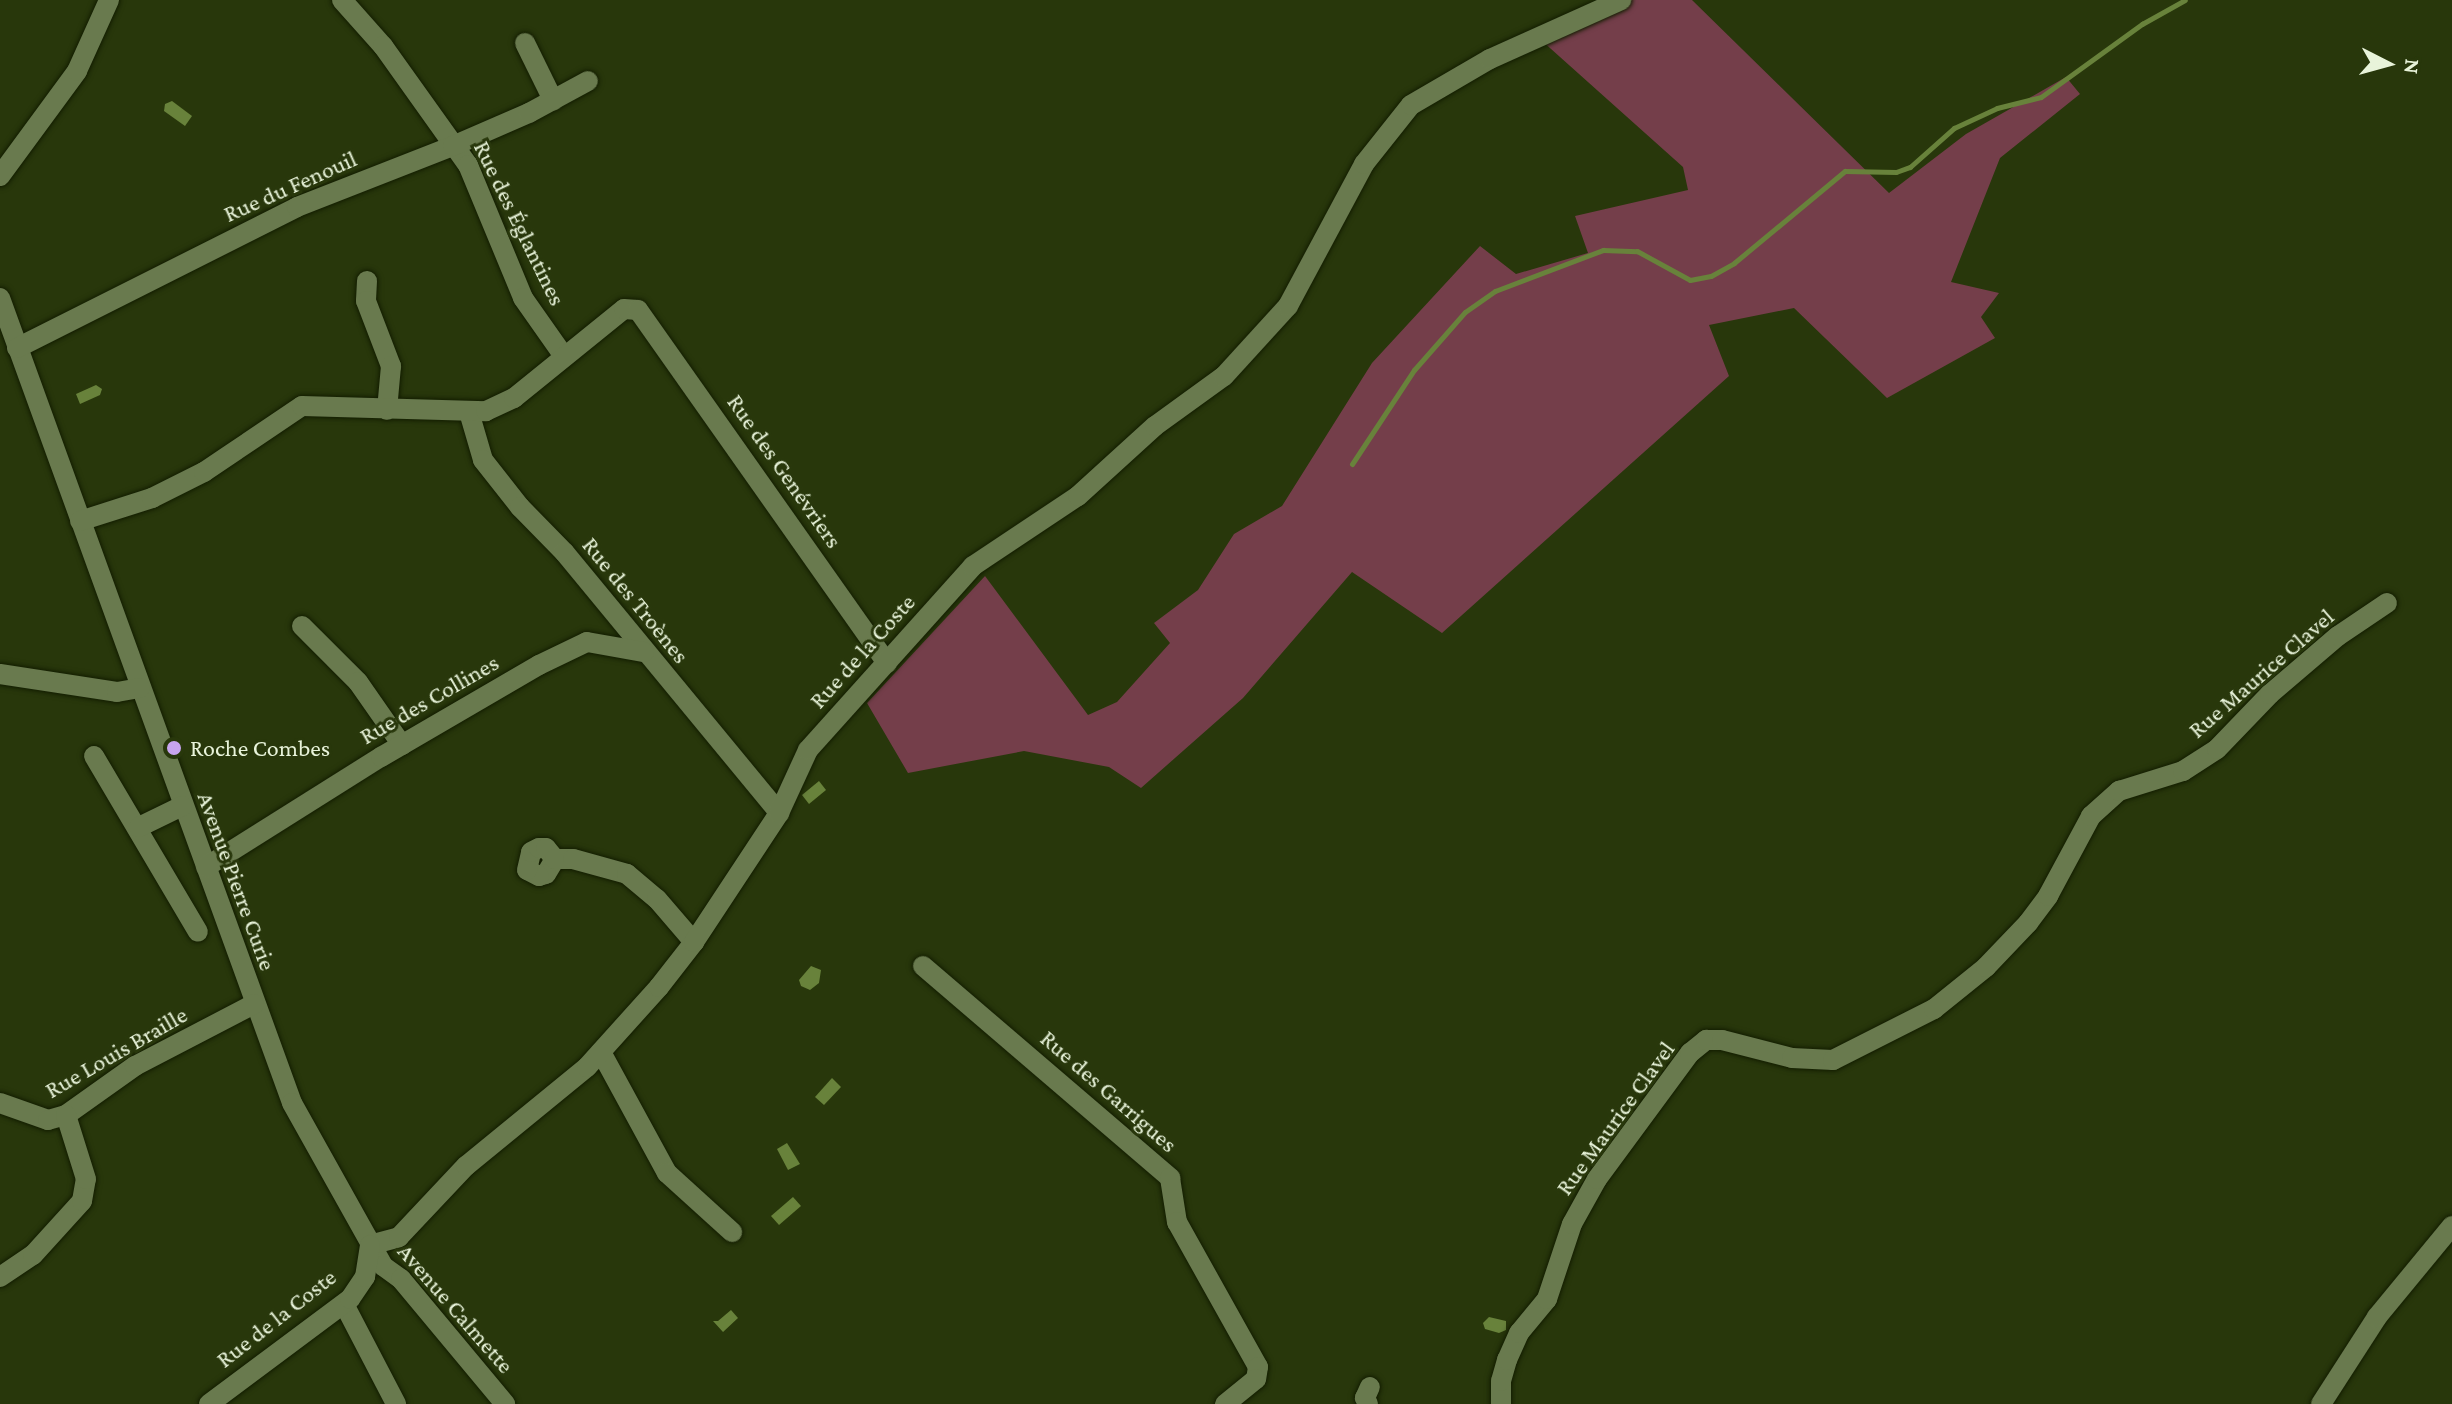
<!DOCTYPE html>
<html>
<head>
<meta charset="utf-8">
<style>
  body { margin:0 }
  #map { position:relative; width:2452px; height:1404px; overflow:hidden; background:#28370b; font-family:"Crimson Pro",serif }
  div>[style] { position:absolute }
  .green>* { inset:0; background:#743e4a }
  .water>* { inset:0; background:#68823b }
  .stream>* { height:5px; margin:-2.5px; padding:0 2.5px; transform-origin:2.5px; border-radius:2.5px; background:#68823b }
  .roads { filter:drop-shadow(0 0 2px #131d00) drop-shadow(0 0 2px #131d00) }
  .minor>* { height:20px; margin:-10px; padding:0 10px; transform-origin:10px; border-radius:10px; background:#697a4e }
  .dots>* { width:22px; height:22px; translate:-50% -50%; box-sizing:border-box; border:4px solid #28370b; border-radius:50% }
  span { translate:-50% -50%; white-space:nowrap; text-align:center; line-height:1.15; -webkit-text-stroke:6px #28370b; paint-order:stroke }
  .street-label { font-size:24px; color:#e8f3da }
  .poi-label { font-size:24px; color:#e8f3da }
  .left { translate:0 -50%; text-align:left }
  .north { position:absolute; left:2348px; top:24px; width:80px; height:80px; -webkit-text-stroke:6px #28370b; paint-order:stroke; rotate:96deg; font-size:22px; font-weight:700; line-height:32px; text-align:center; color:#e8f3da }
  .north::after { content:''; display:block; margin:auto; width:28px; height:36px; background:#e8f3da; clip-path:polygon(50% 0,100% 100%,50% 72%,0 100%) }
</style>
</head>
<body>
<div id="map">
  <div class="green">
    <div style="clip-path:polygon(1627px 0,1692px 0,1889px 193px,1966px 134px,2066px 77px,2080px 94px,2000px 158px,1951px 282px,1999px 293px,1981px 317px,1995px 338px,1887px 398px,1794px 308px,1709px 325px,1729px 376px,1442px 633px,1352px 572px,1243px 698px,1141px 788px,1109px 767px,1024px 751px,908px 773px,867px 703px,985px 576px,1088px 715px,1117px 702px,1170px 643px,1154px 623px,1198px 590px,1234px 534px,1282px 506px,1372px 363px,1480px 246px,1516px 274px,1588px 253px,1575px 216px,1688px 190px,1683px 167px,1541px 40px)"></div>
  </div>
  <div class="water">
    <div style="clip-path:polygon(172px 101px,192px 116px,185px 126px,164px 111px,165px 104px)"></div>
    <div style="clip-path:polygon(96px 385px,102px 389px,100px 395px,80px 404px,76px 394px)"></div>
    <div style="clip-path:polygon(819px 781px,826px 790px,809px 804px,802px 795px)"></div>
    <div style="clip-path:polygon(811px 966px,821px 970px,819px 983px,810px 990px,801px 986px,799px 980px)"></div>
    <div style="clip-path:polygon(832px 1078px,841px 1087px,824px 1105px,815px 1097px)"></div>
    <div style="clip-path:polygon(787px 1143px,800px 1164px,788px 1170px,777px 1149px)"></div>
    <div style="clip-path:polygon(793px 1197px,801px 1206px,779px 1225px,771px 1216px)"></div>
    <div style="clip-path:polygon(731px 1310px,738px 1318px,723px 1332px,713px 1321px,718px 1321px)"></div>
    <div style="clip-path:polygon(1489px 1317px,1506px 1321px,1506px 1330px,1499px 1333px,1485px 1329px,1483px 1323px)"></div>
  </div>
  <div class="stream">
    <div style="left:1352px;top:464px;width:113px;rotate:-56.6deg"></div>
    <div style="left:1414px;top:370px;width:77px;rotate:-48.7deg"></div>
    <div style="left:1465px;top:312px;width:37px;rotate:-35deg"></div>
    <div style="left:1495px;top:291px;width:116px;rotate:-20.8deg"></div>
    <div style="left:1603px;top:250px;width:34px;rotate:2deg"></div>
    <div style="left:1637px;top:251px;width:60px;rotate:28.7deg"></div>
    <div style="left:1690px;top:280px;width:21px;rotate:-11deg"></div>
    <div style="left:1711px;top:276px;width:26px;rotate:-29deg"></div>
    <div style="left:1734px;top:263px;width:144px;rotate:-39.7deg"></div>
    <div style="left:1845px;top:171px;width:51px;rotate:1.1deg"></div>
    <div style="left:1896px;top:172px;width:15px;rotate:-20deg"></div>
    <div style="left:1910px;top:167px;width:59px;rotate:-41.6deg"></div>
    <div style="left:1954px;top:128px;width:47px;rotate:-24.9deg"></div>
    <div style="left:1997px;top:108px;width:45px;rotate:-14deg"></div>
    <div style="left:2041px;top:97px;width:125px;rotate:-35.9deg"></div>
    <div style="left:2142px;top:24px;width:49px;rotate:-29.2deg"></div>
  </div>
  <div class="roads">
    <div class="minor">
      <div style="left:342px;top:0;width:62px;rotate:48.3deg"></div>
      <div style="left:383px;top:46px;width:146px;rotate:54.5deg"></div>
      <div style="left:468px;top:165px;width:144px;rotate:67.5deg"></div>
      <div style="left:523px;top:298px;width:70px;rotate:54.9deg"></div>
      <div style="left:525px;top:43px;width:64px;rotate:63.8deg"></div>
      <div style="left:0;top:176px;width:130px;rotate:-53.7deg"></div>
      <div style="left:77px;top:71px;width:78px;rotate:-65.7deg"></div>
      <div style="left:367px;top:281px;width:20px;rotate:93deg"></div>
      <div style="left:366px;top:301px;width:70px;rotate:69deg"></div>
      <div style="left:391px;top:366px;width:44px;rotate:95.2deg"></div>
      <div style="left:0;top:298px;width:856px;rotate:70.06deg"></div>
      <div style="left:292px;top:1103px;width:187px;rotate:60.8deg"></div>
      <div style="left:383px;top:1266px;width:22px;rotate:36deg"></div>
      <div style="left:401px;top:1279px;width:163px;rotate:50.2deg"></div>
      <div style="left:17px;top:348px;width:313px;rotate:-26.7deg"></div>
      <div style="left:297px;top:207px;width:168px;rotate:-21.4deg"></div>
      <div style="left:453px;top:146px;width:83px;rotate:-23.5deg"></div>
      <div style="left:529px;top:113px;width:67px;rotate:-28.5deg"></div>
      <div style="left:469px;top:412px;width:50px;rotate:73.7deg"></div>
      <div style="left:483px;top:460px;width:60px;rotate:51.8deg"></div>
      <div style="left:520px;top:507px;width:64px;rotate:45.6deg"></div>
      <div style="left:565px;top:553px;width:337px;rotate:50.5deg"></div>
      <div style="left:80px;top:521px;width:76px;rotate:-17.7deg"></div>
      <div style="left:152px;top:498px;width:58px;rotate:-26.6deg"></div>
      <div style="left:204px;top:472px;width:118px;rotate:-34deg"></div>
      <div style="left:302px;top:406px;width:184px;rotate:1.6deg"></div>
      <div style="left:486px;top:411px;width:31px;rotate:-25deg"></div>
      <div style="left:514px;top:398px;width:141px;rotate:-39deg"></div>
      <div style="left:624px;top:309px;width:14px;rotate:4deg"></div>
      <div style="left:638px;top:310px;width:432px;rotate:54.8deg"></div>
      <div style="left:302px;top:626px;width:79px;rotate:45deg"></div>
      <div style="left:358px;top:682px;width:77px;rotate:55.1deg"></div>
      <div style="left:0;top:674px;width:118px;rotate:8.7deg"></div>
      <div style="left:117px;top:692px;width:23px;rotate:-10deg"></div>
      <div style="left:94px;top:756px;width:204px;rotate:59.4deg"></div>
      <div style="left:139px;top:827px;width:48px;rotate:-26deg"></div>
      <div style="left:555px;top:859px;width:17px;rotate:121deg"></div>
      <div style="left:546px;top:874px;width:7px;rotate:164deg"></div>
      <div style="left:539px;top:876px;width:13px;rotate:-153deg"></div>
      <div style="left:527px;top:870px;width:18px;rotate:-77deg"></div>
      <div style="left:531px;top:852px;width:9px;rotate:-27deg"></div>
      <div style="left:539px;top:848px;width:7px"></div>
      <div style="left:546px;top:848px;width:14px;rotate:51deg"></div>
      <div style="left:555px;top:859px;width:18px"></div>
      <div style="left:573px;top:859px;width:56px;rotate:15.5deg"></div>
      <div style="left:627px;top:874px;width:39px;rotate:40deg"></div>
      <div style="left:657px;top:899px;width:57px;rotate:49.3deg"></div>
      <div style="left:206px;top:867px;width:207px;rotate:-32.2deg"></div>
      <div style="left:381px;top:757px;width:183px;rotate:-30.2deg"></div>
      <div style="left:539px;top:665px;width:53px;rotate:-25.6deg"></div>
      <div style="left:587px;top:642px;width:58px;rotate:10deg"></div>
      <div style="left:923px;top:966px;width:326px;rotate:40.6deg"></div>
      <div style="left:1170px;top:1178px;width:45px;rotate:81deg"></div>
      <div style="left:1177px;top:1222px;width:166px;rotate:60.8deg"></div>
      <div style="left:1258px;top:1367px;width:12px;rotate:99deg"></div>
      <div style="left:1256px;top:1379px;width:40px;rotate:141deg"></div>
      <div style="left:601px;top:1052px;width:138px;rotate:61.4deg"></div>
      <div style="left:667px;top:1173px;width:88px;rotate:42.2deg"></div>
      <div style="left:0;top:1103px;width:51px;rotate:19.5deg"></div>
      <div style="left:48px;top:1120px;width:19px;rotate:-16deg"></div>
      <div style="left:66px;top:1115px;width:85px;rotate:-35.4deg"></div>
      <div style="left:135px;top:1066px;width:134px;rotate:-27.5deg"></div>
      <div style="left:370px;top:1245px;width:30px;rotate:-15deg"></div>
      <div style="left:399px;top:1237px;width:98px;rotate:-46.7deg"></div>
      <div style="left:466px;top:1166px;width:156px;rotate:-39.3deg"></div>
      <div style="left:587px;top:1067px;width:108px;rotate:-48deg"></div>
      <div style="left:659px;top:987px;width:57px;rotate:-52.1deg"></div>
      <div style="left:694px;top:942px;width:154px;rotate:-56.6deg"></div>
      <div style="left:779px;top:813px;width:69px;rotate:-65.3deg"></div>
      <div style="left:808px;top:750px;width:247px;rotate:-48.1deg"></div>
      <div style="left:973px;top:566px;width:126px;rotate:-33.7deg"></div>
      <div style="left:1078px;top:496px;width:104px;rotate:-42.3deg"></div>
      <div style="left:1155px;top:426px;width:85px;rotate:-35.9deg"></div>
      <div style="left:1224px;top:376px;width:95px;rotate:-47.6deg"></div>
      <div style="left:1288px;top:306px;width:161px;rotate:-61.8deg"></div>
      <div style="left:1364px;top:164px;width:75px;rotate:-51.5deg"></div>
      <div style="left:1411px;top:105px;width:91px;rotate:-30.2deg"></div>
      <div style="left:1490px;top:59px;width:144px;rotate:-24.2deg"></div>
      <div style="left:0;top:1277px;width:40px;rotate:-34deg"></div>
      <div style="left:33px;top:1255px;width:73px;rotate:-47.8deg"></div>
      <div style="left:82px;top:1201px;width:22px;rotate:-80deg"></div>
      <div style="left:86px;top:1179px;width:67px;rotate:-107.4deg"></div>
      <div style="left:344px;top:1304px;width:113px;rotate:62.5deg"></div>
      <div style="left:209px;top:1404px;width:176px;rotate:-36.7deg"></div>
      <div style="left:350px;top:1299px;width:27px;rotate:-56deg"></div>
      <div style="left:365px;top:1277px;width:32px;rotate:-81deg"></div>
      <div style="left:1368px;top:1404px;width:7px;rotate:-117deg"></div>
      <div style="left:1365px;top:1398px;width:12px;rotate:-66deg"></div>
      <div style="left:1501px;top:1404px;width:23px;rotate:-90deg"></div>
      <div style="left:1501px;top:1381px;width:22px;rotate:-74deg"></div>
      <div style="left:1507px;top:1360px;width:30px;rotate:-66deg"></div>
      <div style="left:1519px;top:1333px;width:44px;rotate:-50.5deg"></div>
      <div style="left:1547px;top:1299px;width:79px;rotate:-71.6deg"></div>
      <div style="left:1572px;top:1224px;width:51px;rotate:-60.9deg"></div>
      <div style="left:1597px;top:1179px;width:157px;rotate:-53.6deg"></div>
      <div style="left:1690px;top:1053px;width:21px;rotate:-39deg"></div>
      <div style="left:1706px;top:1040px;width:16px"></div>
      <div style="left:1722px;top:1040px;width:72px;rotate:14.4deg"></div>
      <div style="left:1792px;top:1058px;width:41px;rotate:2.8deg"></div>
      <div style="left:1833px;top:1060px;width:113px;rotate:-26.8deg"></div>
      <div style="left:1934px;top:1009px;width:67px;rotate:-38.9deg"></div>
      <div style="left:1986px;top:967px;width:61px;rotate:-46.3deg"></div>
      <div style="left:2028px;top:923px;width:34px;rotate:-53deg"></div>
      <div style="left:2048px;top:896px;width:91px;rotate:-61.7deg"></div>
      <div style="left:2091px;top:816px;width:38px;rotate:-42deg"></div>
      <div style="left:2119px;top:791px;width:67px;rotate:-17.4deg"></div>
      <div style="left:2183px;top:771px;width:40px;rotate:-32.9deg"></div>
      <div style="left:2217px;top:749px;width:76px;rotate:-46.1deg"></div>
      <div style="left:2270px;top:694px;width:89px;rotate:-40.5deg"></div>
      <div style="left:2338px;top:636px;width:59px;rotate:-34deg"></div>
      <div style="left:2321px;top:1404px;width:103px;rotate:-57.2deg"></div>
      <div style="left:2377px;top:1317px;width:118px;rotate:-50.5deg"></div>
    </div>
  </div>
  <div class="dots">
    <div style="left:174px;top:748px;background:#c8a5ee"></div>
  </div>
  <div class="street-label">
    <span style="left:290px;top:186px;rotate:-24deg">Rue du Fenouil</span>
    <span style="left:520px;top:223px;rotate:64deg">Rue des Églantines</span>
    <span style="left:785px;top:471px;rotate:55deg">Rue des Genévriers</span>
    <span style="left:636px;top:600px;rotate:51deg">Rue des Troènes</span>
    <span style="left:862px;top:651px;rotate:-48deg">Rue de la Coste</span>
    <span style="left:2261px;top:673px;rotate:-41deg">Rue Maurice Clavel</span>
    <span style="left:429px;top:699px;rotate:-30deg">Rue des Collines</span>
    <span style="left:237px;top:881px;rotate:70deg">Avenue Pierre Curie</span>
    <span style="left:116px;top:1052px;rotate:-30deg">Rue Louis Braille</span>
    <span style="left:1109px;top:1091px;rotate:41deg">Rue des Garrigues</span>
    <span style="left:1615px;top:1118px;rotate:-54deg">Rue Maurice Clavel</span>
    <span style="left:456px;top:1308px;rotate:49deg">Avenue Calmette</span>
    <span style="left:276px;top:1318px;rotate:-38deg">Rue de la Coste</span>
  </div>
  <div class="poi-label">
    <span class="left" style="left:190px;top:748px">Roche Combes</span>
  </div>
  <div class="north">N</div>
</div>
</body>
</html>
